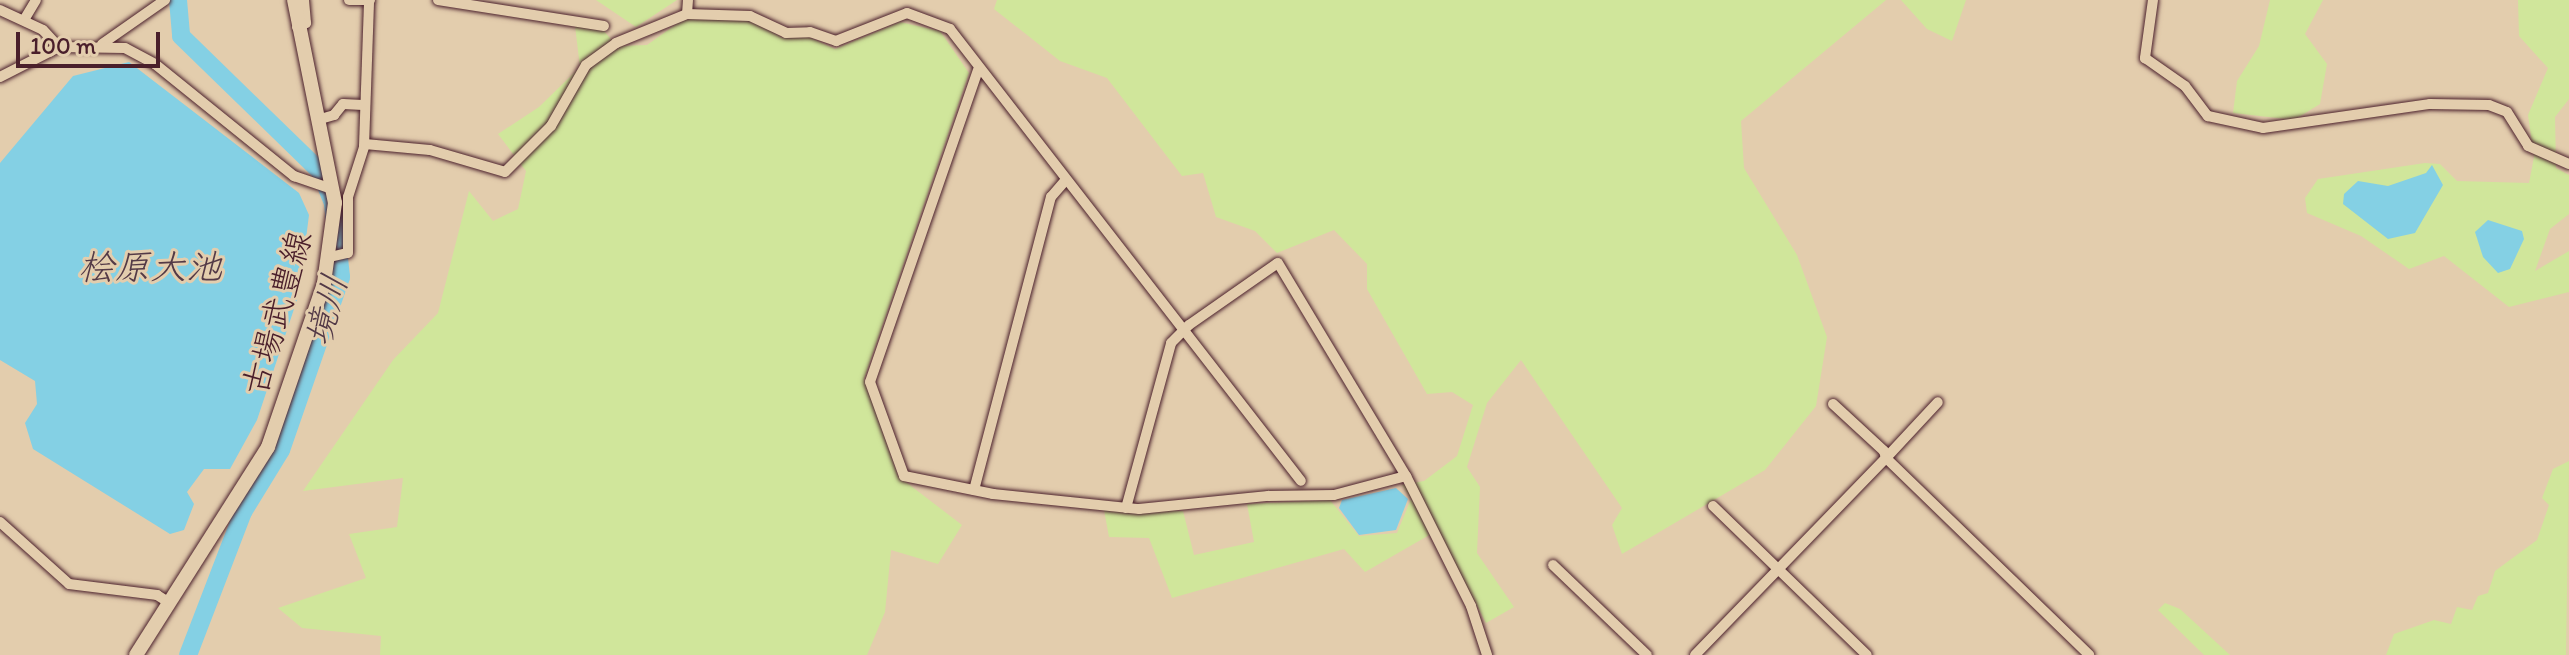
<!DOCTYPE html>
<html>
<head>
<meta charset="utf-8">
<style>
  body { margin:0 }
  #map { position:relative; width:2569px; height:655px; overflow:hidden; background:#e3cdad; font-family:Itim,"Klee One",sans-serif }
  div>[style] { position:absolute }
  .green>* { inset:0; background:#d0e69b }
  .water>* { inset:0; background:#84d0e4 }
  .river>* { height:18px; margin:-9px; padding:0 9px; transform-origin:9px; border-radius:9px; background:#84d0e4 }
  .roads { filter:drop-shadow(0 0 2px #4a1f2b) drop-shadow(0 0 2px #4a1f2b) }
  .minor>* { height:10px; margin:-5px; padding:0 5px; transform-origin:5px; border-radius:5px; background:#e3cdad }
  .secondary>* { height:14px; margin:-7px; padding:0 7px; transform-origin:7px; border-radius:7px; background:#e3cdad }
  span { translate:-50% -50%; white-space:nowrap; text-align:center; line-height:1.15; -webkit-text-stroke:6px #e3cdad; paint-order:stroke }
  .street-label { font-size:34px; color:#4a1f2b }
  .water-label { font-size:36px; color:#533a47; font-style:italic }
  .scale { position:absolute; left:16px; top:32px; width:144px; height:36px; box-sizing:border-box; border:4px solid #4a1f2b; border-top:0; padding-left:10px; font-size:24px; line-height:28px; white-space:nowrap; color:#4a1f2b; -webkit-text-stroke:6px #e3cdad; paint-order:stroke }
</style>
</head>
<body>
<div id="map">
  <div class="green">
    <div style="clip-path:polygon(596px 0,677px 0,636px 27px)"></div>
    <div style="clip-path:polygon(997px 0,1886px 0,1741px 121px,1744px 168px,1797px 255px,1827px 337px,1816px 406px,1765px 470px,1622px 554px,1612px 525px,1622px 508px,1521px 360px,1487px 403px,1467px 467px,1480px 487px,1477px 553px,1514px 607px,1486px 623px,1438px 530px,1365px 572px,1344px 549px,1172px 598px,1149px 538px,1109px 537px,1104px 510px,1183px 511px,1194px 555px,1254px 542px,1247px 504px,1330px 500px,1359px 536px,1397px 533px,1411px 499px,1402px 485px,1424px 481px,1457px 456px,1473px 405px,1452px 392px,1427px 394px,1367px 289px,1367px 264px,1334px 230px,1277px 253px,1255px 231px,1216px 217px,1203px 173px,1182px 176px,1107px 78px,1060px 61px,994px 9px)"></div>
    <div style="clip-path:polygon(1901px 0,1966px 0,1952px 41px,1927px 29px)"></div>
    <div style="clip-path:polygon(2270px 0,2323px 0,2305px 34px,2327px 64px,2320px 104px,2294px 120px,2233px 113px,2237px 81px,2259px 46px)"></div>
    <div style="clip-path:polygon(2518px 0,2569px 0,2569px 99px,2555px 117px,2556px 168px,2569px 175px,2569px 214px,2550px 229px,2535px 271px,2569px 251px,2569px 292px,2509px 307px,2444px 256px,2409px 269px,2361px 236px,2307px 213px,2305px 198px,2318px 179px,2425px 163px,2440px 164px,2457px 181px,2529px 183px,2534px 157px,2528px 115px,2548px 68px,2519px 36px)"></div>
    <div style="clip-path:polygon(685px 18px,749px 19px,783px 38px,809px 37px,835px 49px,900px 22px,940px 31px,969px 73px,864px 379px,898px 476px,962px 525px,938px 564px,891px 550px,885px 612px,867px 655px,380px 655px,381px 636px,302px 628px,278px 608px,366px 578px,349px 534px,397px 527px,403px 478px,303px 491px,393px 360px,438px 313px,469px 191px,493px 221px,518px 209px,526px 171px,498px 134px,539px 107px,580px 67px,575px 26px,603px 30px,617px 46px,647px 45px)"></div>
    <div style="clip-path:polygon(2569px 461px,2566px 655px,2386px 655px,2394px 634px,2434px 620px,2451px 624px,2457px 607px,2472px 610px,2478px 596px,2488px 593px,2495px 571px,2537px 540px,2549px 505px,2542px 498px,2553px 469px)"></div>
    <div style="clip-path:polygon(2165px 603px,2180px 609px,2230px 655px,2204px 655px,2158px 610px)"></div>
  </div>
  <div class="water">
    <div style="clip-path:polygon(129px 62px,299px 193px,309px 215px,299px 294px,257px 420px,230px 469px,204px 469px,187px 492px,194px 504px,184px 530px,170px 534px,33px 449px,25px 423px,37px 404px,35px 381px,0 360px,0 163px,73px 76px)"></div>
    <div style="clip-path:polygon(2432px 165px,2443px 185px,2415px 233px,2388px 239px,2343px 204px,2344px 194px,2358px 181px,2388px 186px,2426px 173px)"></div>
    <div style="clip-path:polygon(2488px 220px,2522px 231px,2524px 239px,2510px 269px,2498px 273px,2483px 257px,2475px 232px)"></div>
    <div style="clip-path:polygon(1396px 488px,1408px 499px,1396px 530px,1359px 535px,1339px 508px,1342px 500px)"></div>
  </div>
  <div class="river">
    <div style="left:178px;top:0;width:36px;rotate:85deg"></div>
    <div style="left:181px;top:36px;width:194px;rotate:44.2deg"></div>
    <div style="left:320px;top:171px;width:35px;rotate:68deg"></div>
    <div style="left:333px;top:204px;width:73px;rotate:83.7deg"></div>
    <div style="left:341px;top:277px;width:183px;rotate:109.1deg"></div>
    <div style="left:281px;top:450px;width:73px;rotate:121.5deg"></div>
    <div style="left:243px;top:512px;width:153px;rotate:111deg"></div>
  </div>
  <div class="roads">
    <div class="minor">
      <div style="left:349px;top:0;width:21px"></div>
      <div style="left:438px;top:0;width:168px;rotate:8.9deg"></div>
      <div style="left:2153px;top:0;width:59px;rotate:97.9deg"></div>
      <div style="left:2145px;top:58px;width:49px;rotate:35deg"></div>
      <div style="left:2185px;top:86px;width:38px;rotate:53deg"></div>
      <div style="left:2208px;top:116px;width:56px;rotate:12.3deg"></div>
      <div style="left:2263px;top:128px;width:169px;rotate:-8.2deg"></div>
      <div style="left:2430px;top:104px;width:59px;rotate:1deg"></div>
      <div style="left:2489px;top:105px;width:19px;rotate:21deg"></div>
      <div style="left:2507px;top:112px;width:40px;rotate:58deg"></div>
      <div style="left:2528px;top:146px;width:45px;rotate:23.7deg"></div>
      <div style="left:0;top:10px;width:47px;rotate:24.9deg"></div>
      <div style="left:43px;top:30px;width:23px;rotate:47deg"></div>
      <div style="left:687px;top:14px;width:14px;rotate:-86deg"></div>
      <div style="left:24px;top:20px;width:23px;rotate:-59deg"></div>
      <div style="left:297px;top:27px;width:10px;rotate:-24deg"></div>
      <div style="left:306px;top:23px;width:23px;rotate:-95deg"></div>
      <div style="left:102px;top:44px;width:77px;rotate:-34.9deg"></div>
      <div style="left:978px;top:70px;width:330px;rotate:109.1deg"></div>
      <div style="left:870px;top:382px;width:100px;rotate:70.1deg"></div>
      <div style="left:904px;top:476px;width:91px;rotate:11.4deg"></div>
      <div style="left:993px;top:494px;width:147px;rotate:5.9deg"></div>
      <div style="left:1139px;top:509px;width:130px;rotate:-5.8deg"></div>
      <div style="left:1268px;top:496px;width:66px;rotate:-0.9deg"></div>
      <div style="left:1334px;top:495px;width:74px;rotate:-14.8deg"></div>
      <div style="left:0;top:77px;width:66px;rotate:-27deg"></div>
      <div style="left:59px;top:47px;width:66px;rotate:0.9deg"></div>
      <div style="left:125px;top:48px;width:34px;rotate:28deg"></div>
      <div style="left:155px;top:64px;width:179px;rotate:38.9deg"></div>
      <div style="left:294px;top:176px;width:40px;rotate:18.9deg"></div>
      <div style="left:317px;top:120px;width:18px;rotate:-16deg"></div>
      <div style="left:334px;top:115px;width:14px;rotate:-51deg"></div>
      <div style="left:343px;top:104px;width:20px;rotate:3deg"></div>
      <div style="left:364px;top:146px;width:144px;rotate:-88deg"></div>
      <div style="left:330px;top:257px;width:18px;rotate:-13deg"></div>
      <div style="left:348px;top:253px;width:56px;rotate:-90deg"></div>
      <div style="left:348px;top:197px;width:56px;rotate:-72.2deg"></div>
      <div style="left:365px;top:144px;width:65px;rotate:5.3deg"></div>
      <div style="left:430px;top:150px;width:78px;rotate:16.3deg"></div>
      <div style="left:505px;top:172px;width:65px;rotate:-45deg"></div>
      <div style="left:551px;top:126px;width:70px;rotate:-60.2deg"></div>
      <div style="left:586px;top:65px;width:37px;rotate:-36deg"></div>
      <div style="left:616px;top:43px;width:77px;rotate:-22.2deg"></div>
      <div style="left:687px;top:14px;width:63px;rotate:1.8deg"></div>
      <div style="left:750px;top:16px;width:40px;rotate:25deg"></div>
      <div style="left:786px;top:33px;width:24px;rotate:-2deg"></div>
      <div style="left:810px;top:32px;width:28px;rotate:19deg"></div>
      <div style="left:836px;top:41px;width:76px;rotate:-21.5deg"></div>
      <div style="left:907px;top:13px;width:46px;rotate:20.4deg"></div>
      <div style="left:950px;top:29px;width:572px;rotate:52.17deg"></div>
      <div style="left:1833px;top:404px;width:69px;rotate:42.7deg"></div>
      <div style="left:1884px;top:451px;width:7px;rotate:74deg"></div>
      <div style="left:1886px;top:458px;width:76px;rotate:-47.1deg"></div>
      <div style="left:974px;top:490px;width:303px;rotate:-75.3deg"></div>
      <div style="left:1051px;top:197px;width:21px;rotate:-49deg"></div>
      <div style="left:1713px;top:506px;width:214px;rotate:44.1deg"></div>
      <div style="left:1126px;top:508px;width:171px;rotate:-74.7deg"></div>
      <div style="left:1171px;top:343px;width:25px;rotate:-45deg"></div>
      <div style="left:1189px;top:325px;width:108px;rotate:-34.9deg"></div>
      <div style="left:1278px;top:263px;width:249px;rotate:59deg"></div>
      <div style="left:1406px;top:476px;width:145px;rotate:63.4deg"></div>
      <div style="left:1471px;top:606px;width:52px;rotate:71.9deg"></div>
      <div style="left:0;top:522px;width:93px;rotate:41.9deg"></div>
      <div style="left:69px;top:584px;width:89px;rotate:7.1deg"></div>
      <div style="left:157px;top:595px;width:15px;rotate:32deg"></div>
      <div style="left:1553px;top:565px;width:130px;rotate:43.8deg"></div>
      <div style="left:1695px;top:655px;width:274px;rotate:-45.9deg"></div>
      <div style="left:1886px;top:458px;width:283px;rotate:44.1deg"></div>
    </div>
    <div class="secondary">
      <div style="left:136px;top:655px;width:246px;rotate:-57.6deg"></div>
      <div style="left:268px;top:447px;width:173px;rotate:-71.1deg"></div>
      <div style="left:324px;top:283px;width:81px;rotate:-82.2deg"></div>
      <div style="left:335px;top:203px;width:207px;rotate:-101.4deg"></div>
    </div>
  </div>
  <div class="street-label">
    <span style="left:277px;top:313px;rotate:-74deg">古場武豊線</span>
  </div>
  <div class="water-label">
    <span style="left:150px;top:267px">桧原大池</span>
    <span style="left:326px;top:310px;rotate:-75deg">境川</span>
  </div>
  <div class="scale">100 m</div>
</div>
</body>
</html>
